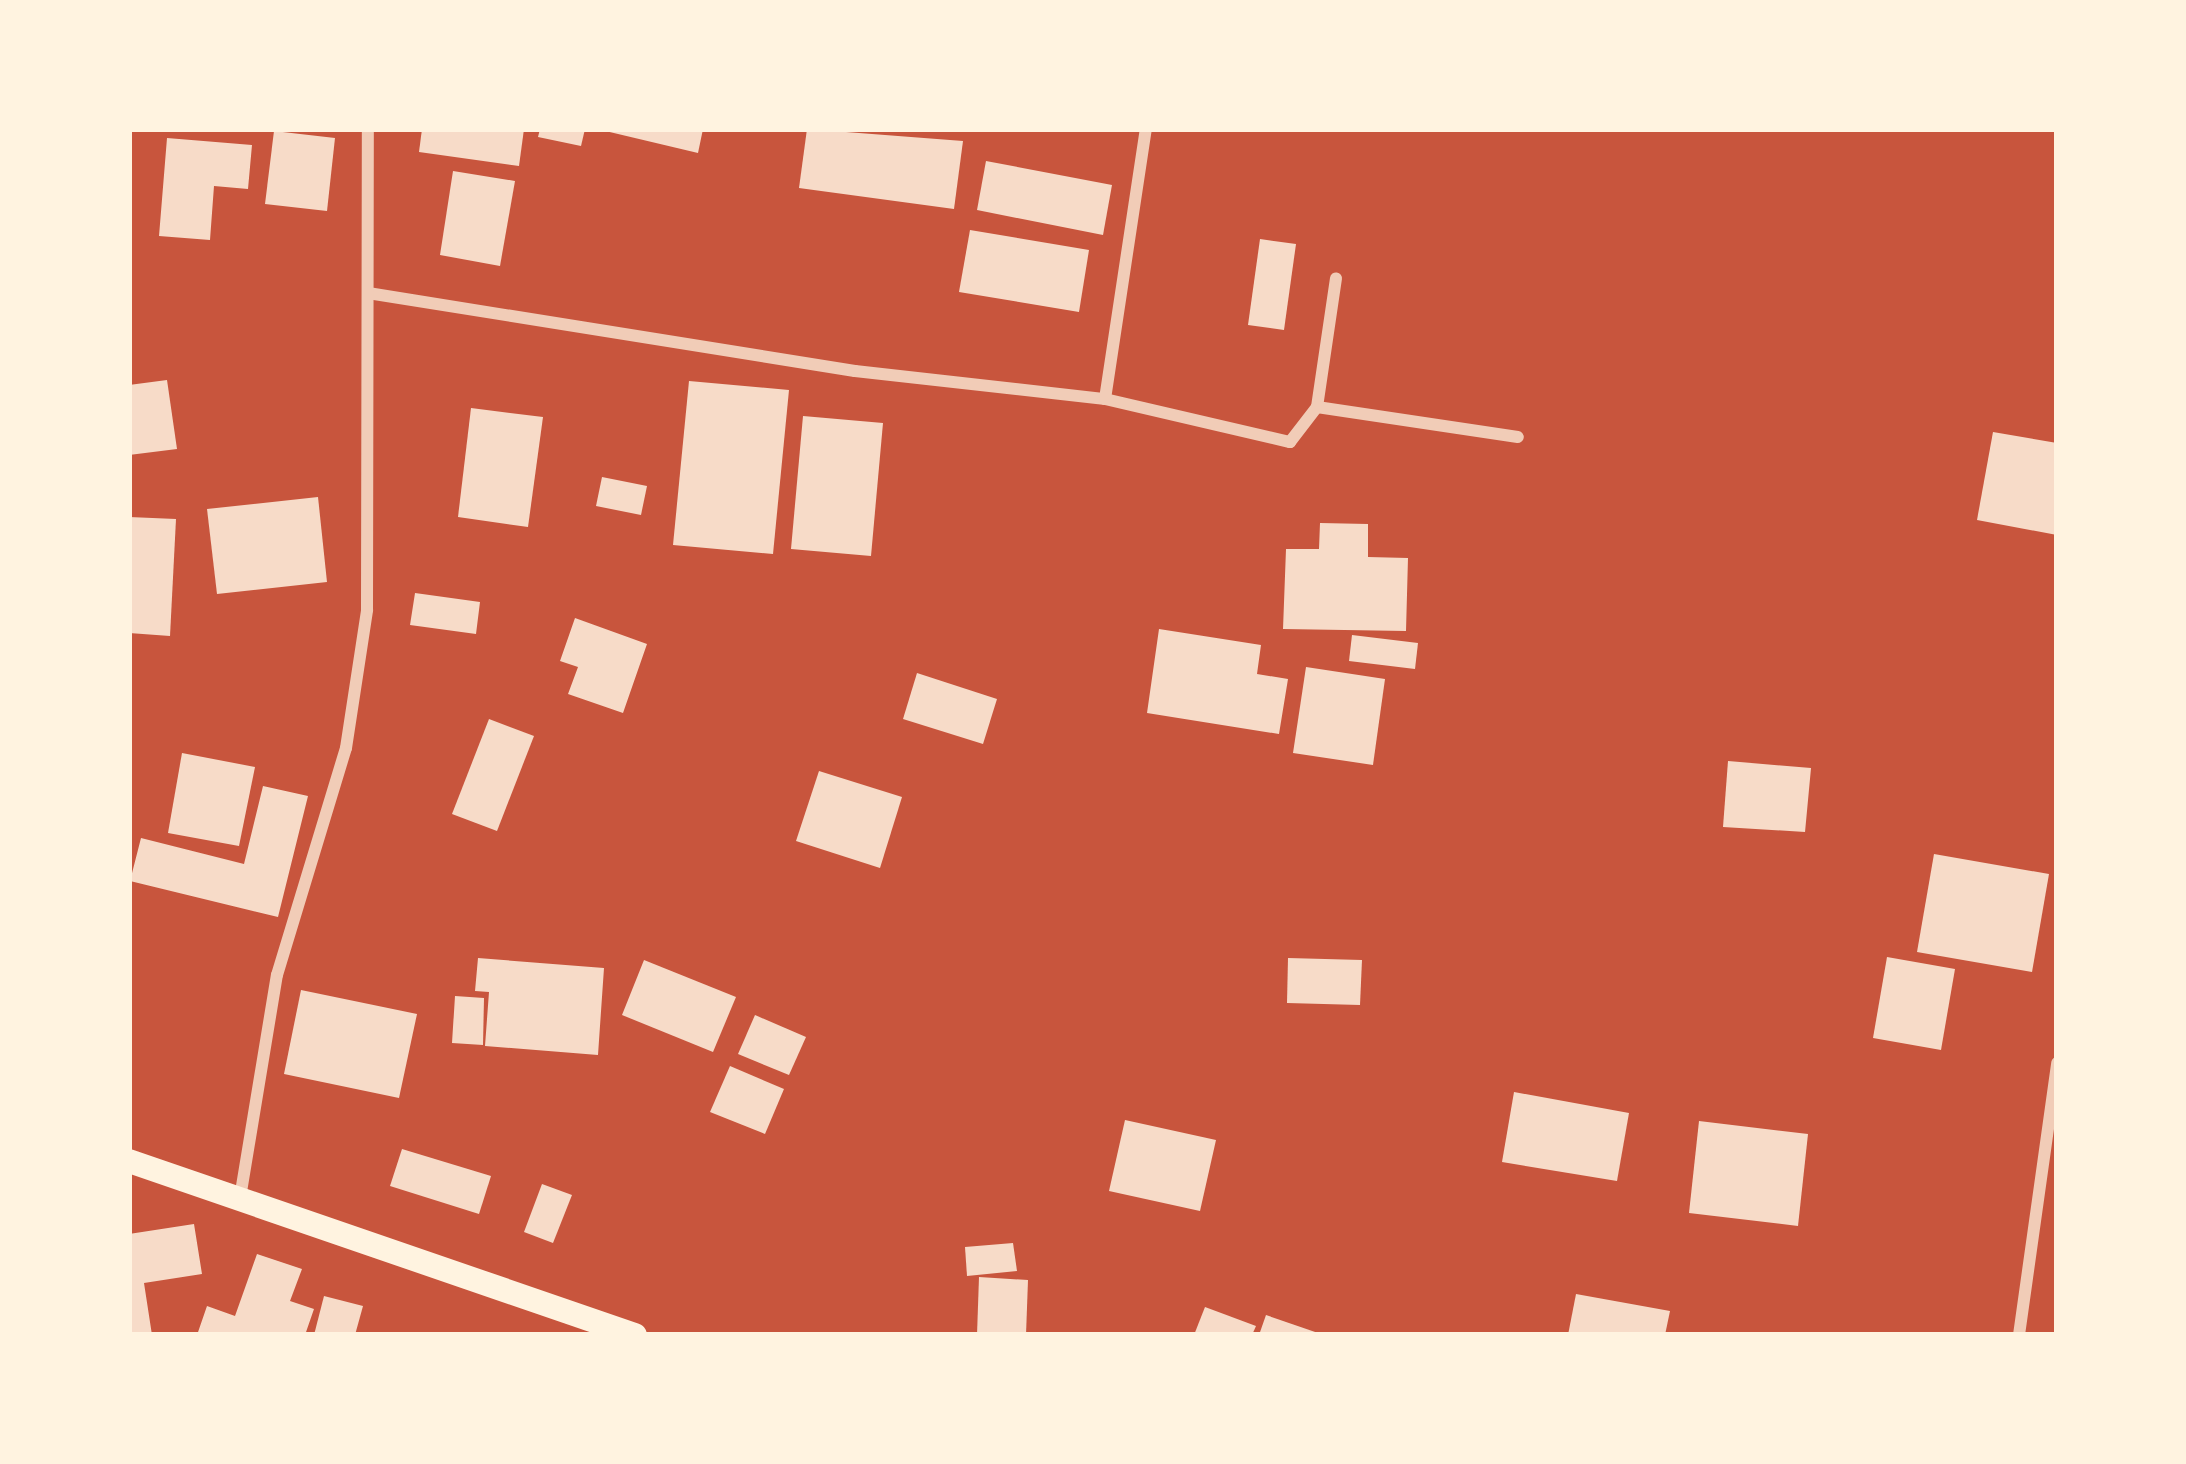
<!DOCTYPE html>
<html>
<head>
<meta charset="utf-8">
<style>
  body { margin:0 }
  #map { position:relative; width:2186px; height:1464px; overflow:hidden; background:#c8553d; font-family:"Open Sans",sans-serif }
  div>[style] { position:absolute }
  .building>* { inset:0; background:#f7dbc8 }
  .minor>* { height:12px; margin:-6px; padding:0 6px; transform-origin:6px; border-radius:6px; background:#f1ccb7 }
  .secondary>* { height:24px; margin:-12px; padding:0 12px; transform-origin:12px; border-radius:12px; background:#fff3e0 }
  span { translate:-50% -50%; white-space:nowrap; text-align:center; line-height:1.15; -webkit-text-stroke:10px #fff3e0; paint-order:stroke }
  .frame { position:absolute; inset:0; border:132px solid #fff3e0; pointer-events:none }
</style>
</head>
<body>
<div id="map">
  <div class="building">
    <div style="clip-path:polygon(422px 129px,524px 129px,519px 166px,419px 152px)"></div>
    <div style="clip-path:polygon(540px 129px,585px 129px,581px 146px,538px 137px)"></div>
    <div style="clip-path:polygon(597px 129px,703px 129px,698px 153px)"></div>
    <div style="clip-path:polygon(807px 129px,963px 141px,954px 209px,799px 188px)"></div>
    <div style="clip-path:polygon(274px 131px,335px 138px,327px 211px,265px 204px)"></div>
    <div style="clip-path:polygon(167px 138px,252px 145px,248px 189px,214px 186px,210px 240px,159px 236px)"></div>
    <div style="clip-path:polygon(986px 161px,1112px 185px,1103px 235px,977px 210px)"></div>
    <div style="clip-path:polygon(453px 171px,515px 181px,500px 266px,440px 255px)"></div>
    <div style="clip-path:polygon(970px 230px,1089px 250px,1079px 312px,959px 292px)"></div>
    <div style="clip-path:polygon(1260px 239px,1296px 244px,1284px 330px,1248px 325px)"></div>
    <div style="clip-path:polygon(167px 380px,177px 449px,129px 455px,129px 385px)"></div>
    <div style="clip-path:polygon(689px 381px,789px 390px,773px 554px,673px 545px)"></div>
    <div style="clip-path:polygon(471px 408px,543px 417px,528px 527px,458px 517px)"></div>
    <div style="clip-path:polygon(803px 416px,883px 423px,871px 556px,791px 549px)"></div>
    <div style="clip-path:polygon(1993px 432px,2057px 443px,2057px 535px,1977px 520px)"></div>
    <div style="clip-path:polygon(602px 477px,647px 486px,641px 515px,596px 506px)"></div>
    <div style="clip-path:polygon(318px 497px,327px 582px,217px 594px,207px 509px)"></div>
    <div style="clip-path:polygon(129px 517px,176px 519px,170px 636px,129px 633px)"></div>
    <div style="clip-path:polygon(1320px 523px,1368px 524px,1368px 557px,1408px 558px,1406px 631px,1283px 629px,1286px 549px,1319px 549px)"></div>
    <div style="clip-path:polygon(415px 593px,480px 602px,476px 634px,410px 625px)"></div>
    <div style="clip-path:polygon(575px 618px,647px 644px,623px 713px,568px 694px,578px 667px,560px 661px)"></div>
    <div style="clip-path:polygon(1159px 629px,1261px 645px,1257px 674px,1288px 679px,1279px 734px,1147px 713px)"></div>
    <div style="clip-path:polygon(1352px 635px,1418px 643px,1415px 669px,1349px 661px)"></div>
    <div style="clip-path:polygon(1306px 667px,1385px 679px,1373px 765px,1293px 753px)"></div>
    <div style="clip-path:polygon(917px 673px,997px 699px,983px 744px,903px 719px)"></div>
    <div style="clip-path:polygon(489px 719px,534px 736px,497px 831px,452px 814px)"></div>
    <div style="clip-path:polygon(182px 753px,255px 767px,239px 846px,168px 833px)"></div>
    <div style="clip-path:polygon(1728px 761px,1811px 768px,1805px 832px,1723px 827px)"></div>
    <div style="clip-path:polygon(819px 771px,902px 797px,880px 868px,796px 841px)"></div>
    <div style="clip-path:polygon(263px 786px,308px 796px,278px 917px,130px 881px,141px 838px,244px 864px)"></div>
    <div style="clip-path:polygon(1934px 854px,2049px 874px,2032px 972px,1917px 952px)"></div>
    <div style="clip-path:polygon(1887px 957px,1955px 969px,1941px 1050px,1873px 1038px)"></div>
    <div style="clip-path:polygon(478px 958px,604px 968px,598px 1055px,485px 1046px,489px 992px,475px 991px)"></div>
    <div style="clip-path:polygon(1288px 958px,1362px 960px,1360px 1005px,1287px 1003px)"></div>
    <div style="clip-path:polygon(644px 960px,736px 997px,713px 1052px,622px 1015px)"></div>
    <div style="clip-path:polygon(301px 990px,417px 1014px,399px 1098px,284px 1074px)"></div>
    <div style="clip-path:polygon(455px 996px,484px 998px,483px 1045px,452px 1043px)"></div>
    <div style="clip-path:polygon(755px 1015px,806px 1037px,789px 1075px,738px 1054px)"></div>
    <div style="clip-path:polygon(730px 1066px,784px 1089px,765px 1134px,710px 1112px)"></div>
    <div style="clip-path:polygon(1514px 1092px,1629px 1113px,1617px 1181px,1502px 1162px)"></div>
    <div style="clip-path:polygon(1125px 1120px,1216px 1140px,1200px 1211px,1109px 1191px)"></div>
    <div style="clip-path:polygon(1699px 1121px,1808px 1134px,1798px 1226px,1689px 1213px)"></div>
    <div style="clip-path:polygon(402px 1149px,491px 1176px,479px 1214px,390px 1186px)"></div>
    <div style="clip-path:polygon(542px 1184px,572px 1195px,553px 1243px,524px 1232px)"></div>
    <div style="clip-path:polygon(194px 1224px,202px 1274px,144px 1283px,152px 1335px,129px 1335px,129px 1234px)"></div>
    <div style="clip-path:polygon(1013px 1243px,1017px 1271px,967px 1276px,965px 1247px)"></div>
    <div style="clip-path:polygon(257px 1254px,302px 1269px,290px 1301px,314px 1309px,305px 1335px,197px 1335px,207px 1306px,235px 1316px)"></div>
    <div style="clip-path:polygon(979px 1277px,1028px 1280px,1026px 1335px,977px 1335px)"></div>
    <div style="clip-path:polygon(1576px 1294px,1670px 1311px,1665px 1335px,1568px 1335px)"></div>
    <div style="clip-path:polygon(324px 1296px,363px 1306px,355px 1335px,314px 1335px)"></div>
    <div style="clip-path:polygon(1205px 1307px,1256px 1326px,1252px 1335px,1194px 1335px)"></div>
    <div style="clip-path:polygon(1266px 1315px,1321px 1334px,1321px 1335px,1259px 1335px)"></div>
  </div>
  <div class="minor">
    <div style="left:368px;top:293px;width:493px;rotate:9.1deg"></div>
    <div style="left:855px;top:371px;width:252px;rotate:6.4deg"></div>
    <div style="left:1105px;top:399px;width:190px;rotate:13.1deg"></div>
    <div style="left:1290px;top:442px;width:44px;rotate:-52.4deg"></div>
    <div style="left:1317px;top:407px;width:130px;rotate:-81.6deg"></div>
    <div style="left:1105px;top:399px;width:273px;rotate:-81.4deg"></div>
    <div style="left:1317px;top:407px;width:203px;rotate:8.5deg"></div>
    <div style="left:240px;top:1198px;width:226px;rotate:-80.6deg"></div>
    <div style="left:277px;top:975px;width:237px;rotate:-73.1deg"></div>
    <div style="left:346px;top:748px;width:140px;rotate:-81.3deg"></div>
    <div style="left:367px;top:610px;width:481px;rotate:-89.9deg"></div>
    <div style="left:2019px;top:1335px;width:275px;rotate:-82deg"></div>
  </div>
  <div class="secondary">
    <div style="left:129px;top:1161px;width:535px;rotate:18.98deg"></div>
  </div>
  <div class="frame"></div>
</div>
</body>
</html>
